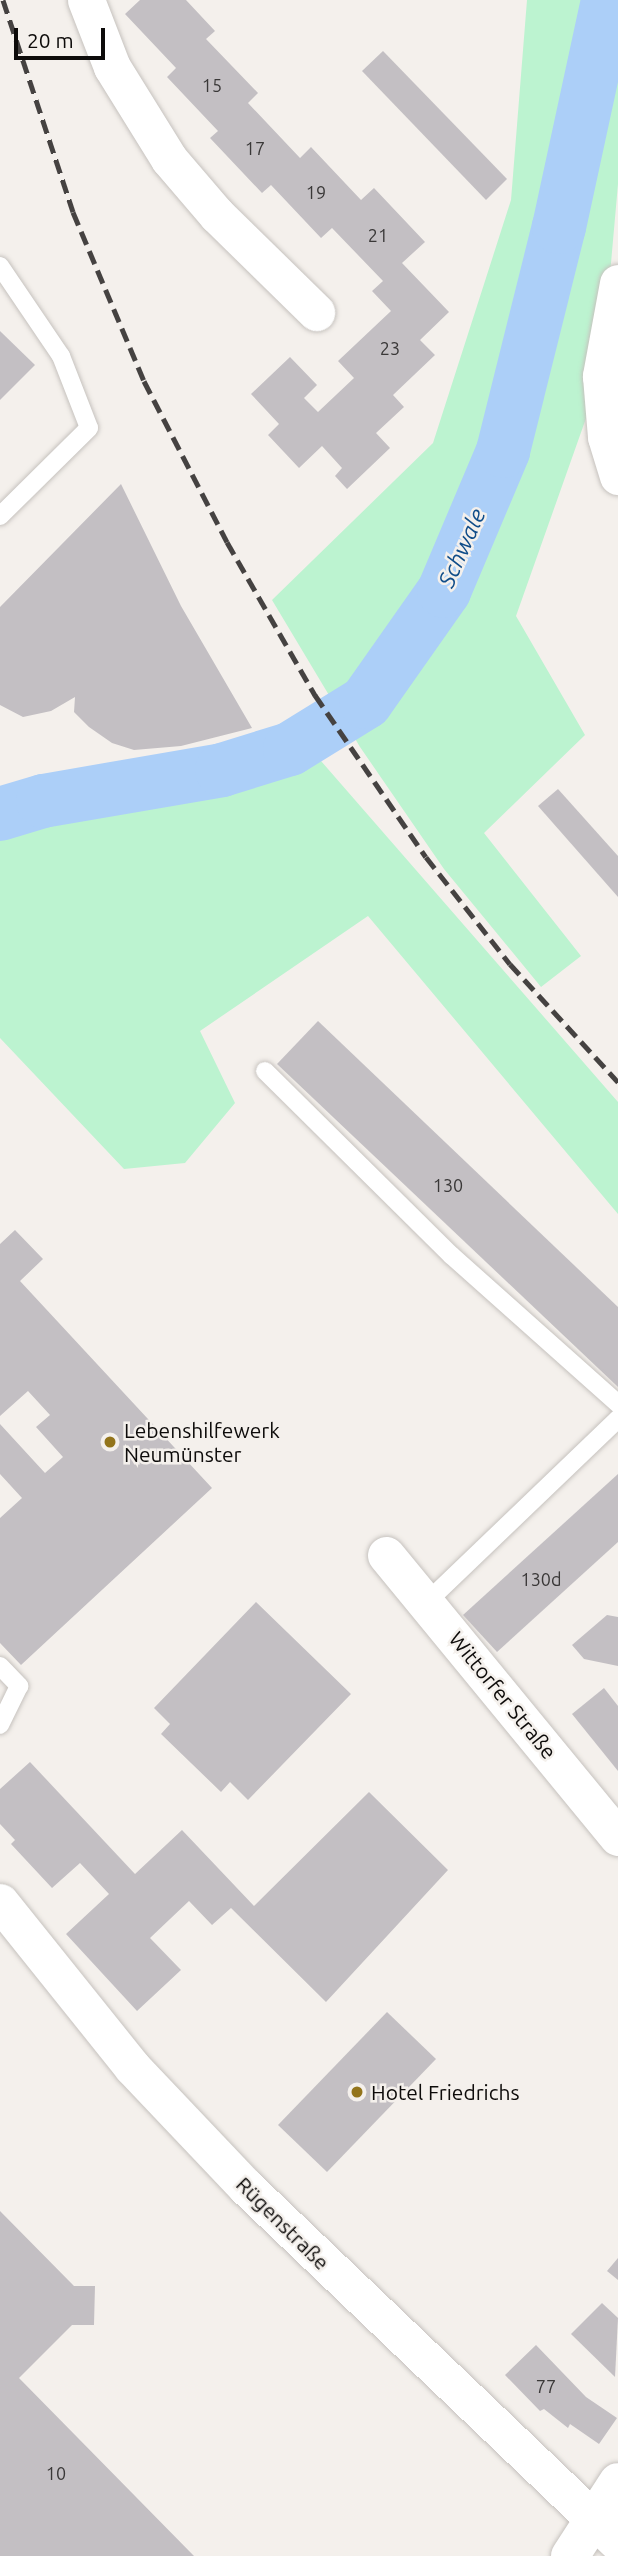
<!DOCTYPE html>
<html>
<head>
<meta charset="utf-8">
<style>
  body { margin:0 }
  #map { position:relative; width:618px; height:2556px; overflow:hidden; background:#f4f0ec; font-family:Ubuntu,sans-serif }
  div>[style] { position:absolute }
  .green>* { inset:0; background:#bcf3d0 }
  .river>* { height:54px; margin:-27px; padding:0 27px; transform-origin:27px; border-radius:27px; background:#accff8 }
  .building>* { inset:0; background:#c3bfc3 }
  .roads { filter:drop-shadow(0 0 2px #c6c2be) drop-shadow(0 0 2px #c6c2be) }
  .service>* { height:18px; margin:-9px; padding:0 9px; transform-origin:9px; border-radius:9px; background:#fff }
  .minor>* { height:37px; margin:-18.5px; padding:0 18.5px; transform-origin:18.5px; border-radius:18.5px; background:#fff }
  .tertiary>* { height:38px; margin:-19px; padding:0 19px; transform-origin:19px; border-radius:19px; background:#fff }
  .rail>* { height:5px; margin-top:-2.5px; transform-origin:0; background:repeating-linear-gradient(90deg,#454241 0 14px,transparent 0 21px) }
  .dots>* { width:19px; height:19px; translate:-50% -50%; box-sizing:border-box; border:4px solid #f4f0ec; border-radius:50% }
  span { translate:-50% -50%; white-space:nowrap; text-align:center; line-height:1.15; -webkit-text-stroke:5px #f4f0ec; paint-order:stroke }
  .number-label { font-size:18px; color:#3a3838 }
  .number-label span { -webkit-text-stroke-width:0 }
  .poi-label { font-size:21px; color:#0d0b0a }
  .left { translate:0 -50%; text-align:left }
  .street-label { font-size:21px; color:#0d0b0a }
  .water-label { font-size:23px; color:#104d89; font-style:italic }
  .scale { position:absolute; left:14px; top:28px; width:91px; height:32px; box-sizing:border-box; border:4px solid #0d0b0a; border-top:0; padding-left:9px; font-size:21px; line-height:24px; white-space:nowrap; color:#0d0b0a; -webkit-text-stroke:5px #f4f0ec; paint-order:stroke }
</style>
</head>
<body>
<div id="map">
  <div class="green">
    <div style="clip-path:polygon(527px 0,618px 0,618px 184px,601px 376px,516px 616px,585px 735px,484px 833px,581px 956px,541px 987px,444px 869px,360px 747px,272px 600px,433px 443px,511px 200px)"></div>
    <div style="clip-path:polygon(301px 738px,618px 1102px,618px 1214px,368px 916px,200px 1031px,235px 1103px,185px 1163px,124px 1169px,0 1038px,0 793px)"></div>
  </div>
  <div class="river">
    <div style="left:0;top:814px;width:45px;rotate:-16.8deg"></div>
    <div style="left:43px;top:801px;width:182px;rotate:-9.8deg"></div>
    <div style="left:222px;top:770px;width:71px;rotate:-17.2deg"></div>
    <div style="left:290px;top:749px;width:89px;rotate:-31.7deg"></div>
    <div style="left:366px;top:702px;width:136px;rotate:-54.9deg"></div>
    <div style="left:444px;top:591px;width:152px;rotate:-67.1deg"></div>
    <div style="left:503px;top:451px;width:231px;rotate:-76deg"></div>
    <div style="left:559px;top:227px;width:232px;rotate:-77.8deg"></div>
  </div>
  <div class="building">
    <div style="clip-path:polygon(140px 0,186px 0,215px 31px,206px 39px,258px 93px,248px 103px,300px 158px,311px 147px,361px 200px,374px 188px,425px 242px,402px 263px,449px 312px,420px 340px,435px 355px,393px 395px,404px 407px,376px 433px,390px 448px,347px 489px,335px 476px,342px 468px,322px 446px,299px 468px,268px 435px,279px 424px,251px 394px,290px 357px,317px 385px,304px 398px,318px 412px,354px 378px,338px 361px,391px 311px,372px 291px,383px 281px,332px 228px,321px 238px,271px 185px,262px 193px,210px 138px,218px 131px,167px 77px,176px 68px,125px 14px)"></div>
    <div style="clip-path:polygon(383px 51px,507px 179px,486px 200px,362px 71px)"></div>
    <div style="clip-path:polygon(0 331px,35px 365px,0 400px)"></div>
    <div style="clip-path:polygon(121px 484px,181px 606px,252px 728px,181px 746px,134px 750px,112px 743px,89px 727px,74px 712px,75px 697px,51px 711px,23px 717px,0 705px,0 607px)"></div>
    <div style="clip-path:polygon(558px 789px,618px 856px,618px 897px,538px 806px)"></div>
    <div style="clip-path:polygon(318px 1021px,618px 1307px,618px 1387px,277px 1064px)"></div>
    <div style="clip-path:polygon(15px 1230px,43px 1259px,20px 1281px,212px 1488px,21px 1665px,0 1643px,0 1518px,22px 1498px,0 1474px,0 1424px,45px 1473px,63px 1457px,36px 1427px,50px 1415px,28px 1391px,0 1416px,0 1244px)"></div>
    <div style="clip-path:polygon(618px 1474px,618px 1542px,497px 1652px,463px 1615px)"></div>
    <div style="clip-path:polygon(256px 1602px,351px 1694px,248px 1800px,230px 1782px,221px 1792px,161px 1734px,170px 1724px,154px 1708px)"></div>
    <div style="clip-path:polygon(607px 1615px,618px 1617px,618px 1666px,584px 1659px,572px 1645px)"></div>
    <div style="clip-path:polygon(604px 1688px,618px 1706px,618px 1771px,572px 1714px)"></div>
    <div style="clip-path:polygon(30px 1762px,135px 1874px,182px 1830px,254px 1906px,369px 1792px,448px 1870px,326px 2002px,231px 1908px,212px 1925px,189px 1901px,150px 1938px,181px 1970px,137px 2011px,66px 1934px,109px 1894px,80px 1863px,52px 1888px,11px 1844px,15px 1840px,0 1824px,0 1789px)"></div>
    <div style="clip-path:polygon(387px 2012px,436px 2059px,327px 2172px,278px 2125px)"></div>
    <div style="clip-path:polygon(0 2211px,74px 2286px,95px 2286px,94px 2325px,72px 2325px,19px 2378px,194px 2556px,0 2556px)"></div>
    <div style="clip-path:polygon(618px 2258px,618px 2280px,607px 2271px)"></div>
    <div style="clip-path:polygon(602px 2303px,618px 2318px,615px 2377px,571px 2334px)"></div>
    <div style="clip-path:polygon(536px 2345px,586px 2397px,617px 2418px,599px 2444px,570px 2424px,568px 2428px,544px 2409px,540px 2411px,505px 2375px)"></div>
  </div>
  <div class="roads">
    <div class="service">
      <div style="left:0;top:266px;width:109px;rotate:55.9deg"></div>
      <div style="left:61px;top:356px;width:77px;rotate:68.7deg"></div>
      <div style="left:89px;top:428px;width:125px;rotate:135.3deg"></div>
      <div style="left:265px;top:1071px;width:262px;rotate:44.7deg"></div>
      <div style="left:451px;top:1255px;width:224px;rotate:41.7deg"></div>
      <div style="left:427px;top:1602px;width:265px;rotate:-43.8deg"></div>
      <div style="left:0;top:1666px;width:28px;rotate:46deg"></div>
      <div style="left:19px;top:1686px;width:43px;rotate:116deg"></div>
    </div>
    <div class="minor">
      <div style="left:86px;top:0;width:72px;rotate:68.8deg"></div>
      <div style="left:112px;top:67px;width:108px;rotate:58.2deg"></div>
      <div style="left:169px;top:159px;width:74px;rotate:49.4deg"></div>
      <div style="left:217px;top:215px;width:139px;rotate:44.4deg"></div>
      <div style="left:618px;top:283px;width:95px;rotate:100.4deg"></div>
      <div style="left:601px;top:376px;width:61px;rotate:85.3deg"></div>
      <div style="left:606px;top:437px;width:41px;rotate:72.9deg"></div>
      <div style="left:386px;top:1555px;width:365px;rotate:50.6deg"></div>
      <div style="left:0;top:1902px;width:211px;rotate:51.3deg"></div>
      <div style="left:132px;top:2067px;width:166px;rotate:46.5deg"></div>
      <div style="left:246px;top:2187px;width:481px;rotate:43.7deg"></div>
    </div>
    <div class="tertiary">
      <div style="left:594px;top:2519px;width:33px;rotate:44deg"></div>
      <div style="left:570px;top:2556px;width:88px;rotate:-57deg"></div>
    </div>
  </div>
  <div class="rail">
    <div style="left:3px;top:0;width:223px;rotate:71.7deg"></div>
    <div style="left:73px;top:212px;width:183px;rotate:67.2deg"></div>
    <div style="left:144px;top:381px;width:181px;rotate:62.7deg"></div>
    <div style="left:227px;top:542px;width:177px;rotate:60.1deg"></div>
    <div style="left:315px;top:695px;width:196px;rotate:55.6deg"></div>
    <div style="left:426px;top:857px;width:136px;rotate:51.9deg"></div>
    <div style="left:510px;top:964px;width:160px;rotate:47.5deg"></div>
  </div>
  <div class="dots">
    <div style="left:110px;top:1442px;background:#93741b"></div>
    <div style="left:357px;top:2092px;background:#93741b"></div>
  </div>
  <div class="number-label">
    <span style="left:212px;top:85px">15</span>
    <span style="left:255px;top:148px">17</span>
    <span style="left:316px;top:192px">19</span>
    <span style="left:378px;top:235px">21</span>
    <span style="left:390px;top:348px">23</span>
    <span style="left:448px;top:1185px">130</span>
    <span style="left:541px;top:1579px">130d</span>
    <span style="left:546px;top:2386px">77</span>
    <span style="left:56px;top:2473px">10</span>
  </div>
  <div class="poi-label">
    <span class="left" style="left:124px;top:1442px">Lebenshilfewerk<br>Neumünster</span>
    <span class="left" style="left:371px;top:2092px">Hotel Friedrichs</span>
  </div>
  <div class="street-label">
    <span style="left:503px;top:1695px;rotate:51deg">Wittorfer Straße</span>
    <span style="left:283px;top:2223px;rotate:45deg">Rügenstraße</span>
  </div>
  <div class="water-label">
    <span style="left:462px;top:548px;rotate:-66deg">Schwale</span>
  </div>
  <div class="scale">20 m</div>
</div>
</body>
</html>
